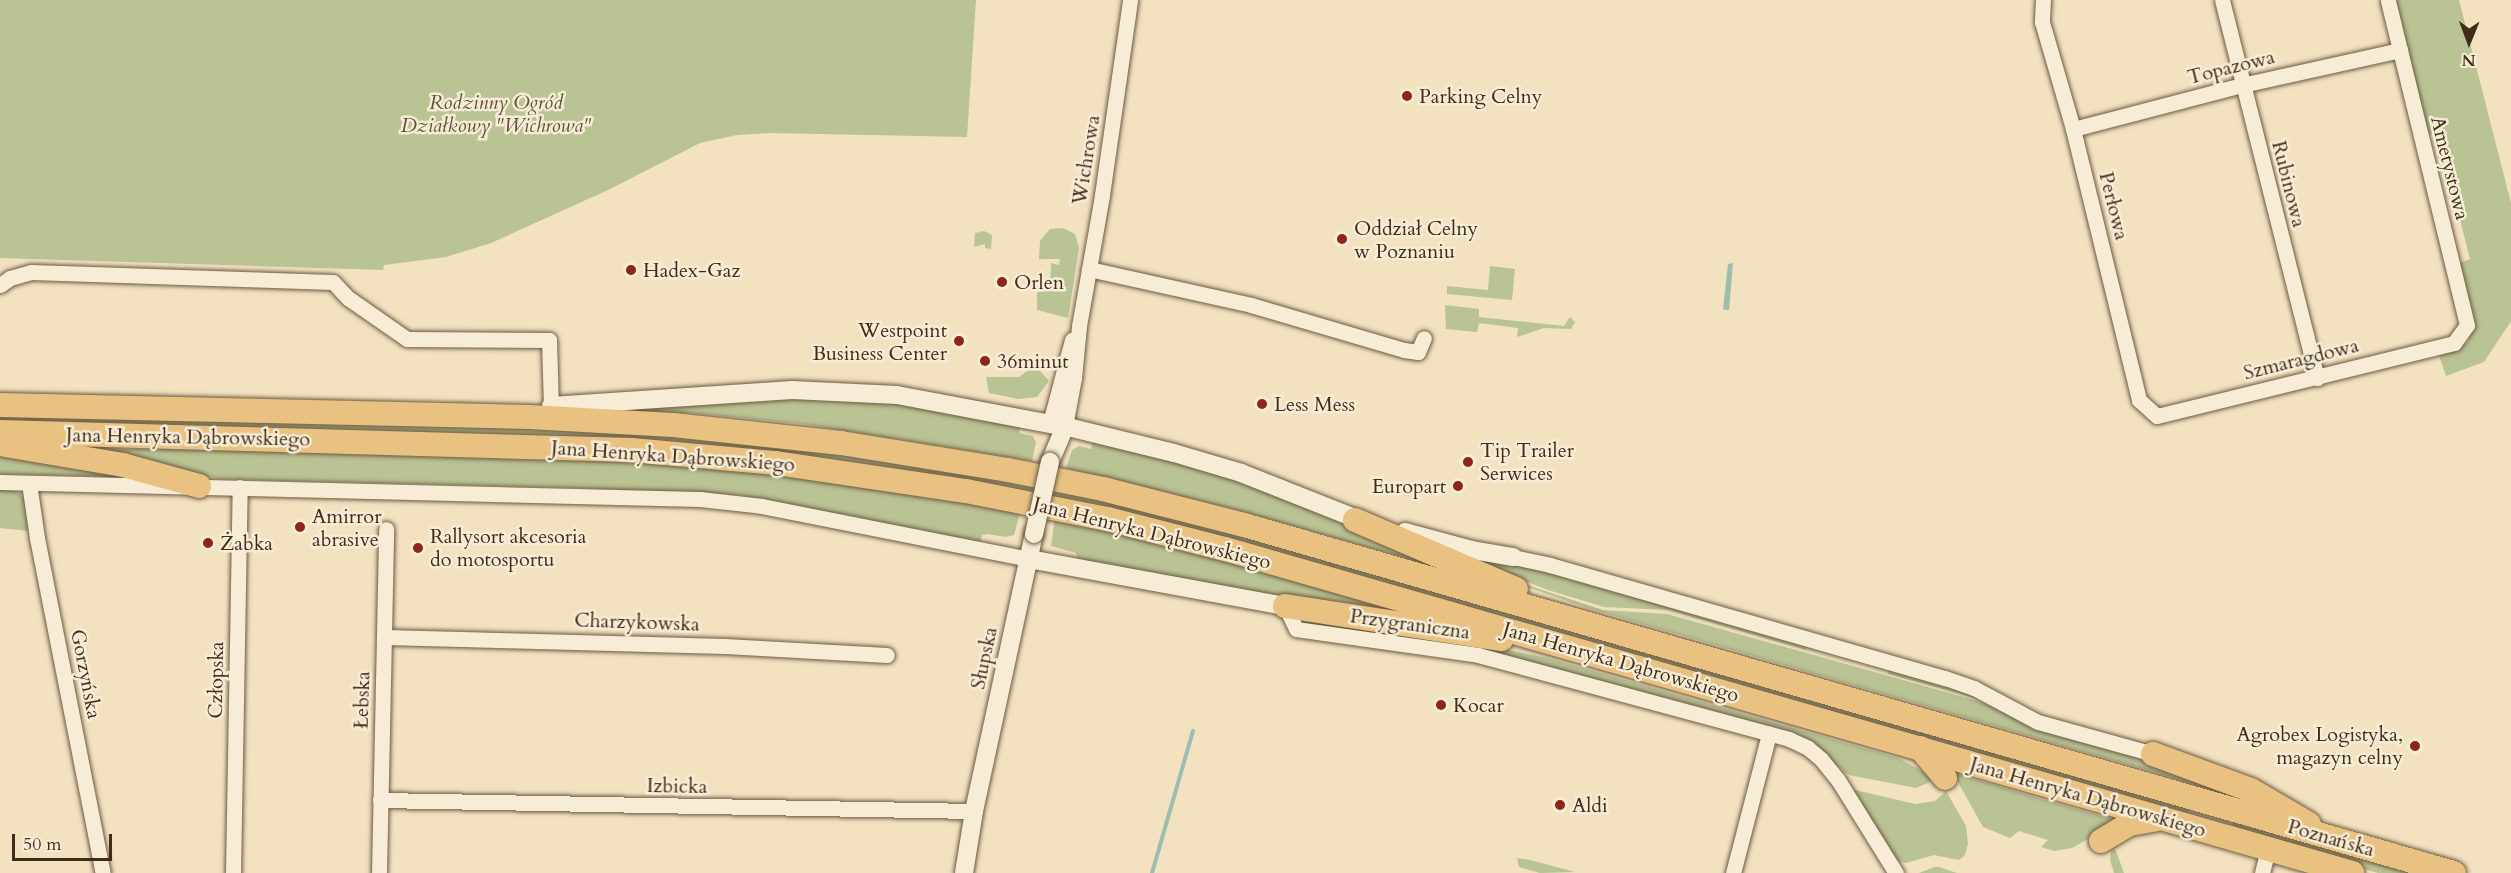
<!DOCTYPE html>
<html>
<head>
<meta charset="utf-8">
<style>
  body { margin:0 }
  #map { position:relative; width:2511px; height:873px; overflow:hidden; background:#f2e2c0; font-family:Cardo,serif }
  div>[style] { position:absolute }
  .green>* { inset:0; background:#b9c393 }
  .water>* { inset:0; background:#9cbeaf }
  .stream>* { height:4px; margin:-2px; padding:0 2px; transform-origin:2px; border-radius:2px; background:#9cbeaf }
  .roads { filter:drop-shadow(0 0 2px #6c5a42) drop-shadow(0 0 2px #6c5a42) }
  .minor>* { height:15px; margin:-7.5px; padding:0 7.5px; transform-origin:7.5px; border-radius:7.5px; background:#f7ecd6 }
  .tertiary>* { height:18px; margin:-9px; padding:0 9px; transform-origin:9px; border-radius:9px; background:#f7ecd6 }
  .primary>* { height:24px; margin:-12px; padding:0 12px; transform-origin:12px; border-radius:12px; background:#e9c180 }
  .bridges { filter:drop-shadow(0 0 2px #6c5a42) drop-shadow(0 0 2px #6c5a42) }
  .tertiary-bridge>* { height:18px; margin:-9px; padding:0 9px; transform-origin:9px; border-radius:9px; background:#f7ecd6 }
  .dots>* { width:16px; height:16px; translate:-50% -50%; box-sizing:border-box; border:3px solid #f7ecd6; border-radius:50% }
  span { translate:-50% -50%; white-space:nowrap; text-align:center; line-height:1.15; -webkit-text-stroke:5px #f7ecd6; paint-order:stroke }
  .street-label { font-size:20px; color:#402c18 }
  .poi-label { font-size:20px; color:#402c18 }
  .left { translate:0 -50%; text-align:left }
  .right { translate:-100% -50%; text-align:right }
  .park-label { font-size:20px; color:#5e5237; font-style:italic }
  .north { position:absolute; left:2439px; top:12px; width:60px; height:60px; -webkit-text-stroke:4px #f7ecd6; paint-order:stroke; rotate:181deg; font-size:16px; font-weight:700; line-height:24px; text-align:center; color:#402c18 }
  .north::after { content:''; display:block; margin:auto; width:21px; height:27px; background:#402c18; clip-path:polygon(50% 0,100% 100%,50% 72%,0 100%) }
  .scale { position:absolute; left:12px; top:834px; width:100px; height:27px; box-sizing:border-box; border:3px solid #402c18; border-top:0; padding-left:8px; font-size:18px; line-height:21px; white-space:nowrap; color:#402c18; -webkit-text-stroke:4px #f7ecd6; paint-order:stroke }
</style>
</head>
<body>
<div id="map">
  <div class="green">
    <div style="clip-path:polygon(0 0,976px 0,967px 137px,770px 133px,737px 135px,700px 143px,608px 190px,491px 243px,446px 257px,384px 265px,383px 270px,0 258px)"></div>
    <div style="clip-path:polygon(2396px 0,2459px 0,2511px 203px,2511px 321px,2484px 362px,2446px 376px,2439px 355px,2467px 343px,2474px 327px,2459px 263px,2470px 259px,2438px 133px,2428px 134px)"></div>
    <div style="clip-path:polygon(1063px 228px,1075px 234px,1079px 248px,1068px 318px,1037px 310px,1037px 292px,1050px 291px,1051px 263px,1059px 265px,1060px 259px,1039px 259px,1040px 241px,1050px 229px)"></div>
    <div style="clip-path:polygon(984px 231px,992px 235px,991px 249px,985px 248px,985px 244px,974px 247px,975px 233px)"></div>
    <div style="clip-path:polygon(1490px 266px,1515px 269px,1512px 300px,1447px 294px,1447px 286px,1488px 290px)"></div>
    <div style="clip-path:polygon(1445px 305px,1479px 309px,1479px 317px,1564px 326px,1570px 317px,1575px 322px,1571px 329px,1544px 328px,1517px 337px,1518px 328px,1479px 323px,1477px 332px,1446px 329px)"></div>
    <div style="clip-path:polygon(1035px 365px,1049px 381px,1037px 397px,1018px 399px,989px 393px,986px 377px,1019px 377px)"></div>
    <div style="clip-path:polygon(838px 394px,1021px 424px,1019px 433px,1033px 436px,1036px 442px,1032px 461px,803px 424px,691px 413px,624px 413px,588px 409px)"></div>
    <div style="clip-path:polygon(0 412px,529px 425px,838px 450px,1131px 504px,2189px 807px,2189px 810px,2187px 814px,943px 479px,0 424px)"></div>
    <div style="clip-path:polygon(1093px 441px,1156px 455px,1280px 493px,1432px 565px,1241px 511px,1066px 468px,1072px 450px,1079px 446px,1091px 449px)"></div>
    <div style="clip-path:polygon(174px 448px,409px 450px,736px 466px,1021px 509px,1014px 535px,1006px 537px,987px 534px,982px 535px,980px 542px,738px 495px,578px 488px,219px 479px,131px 460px,104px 450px)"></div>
    <div style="clip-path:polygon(0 450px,143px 477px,0 474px)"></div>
    <div style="clip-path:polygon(0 490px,15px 490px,21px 494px,26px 502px,28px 531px,0 528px)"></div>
    <div style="clip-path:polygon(1055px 516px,1108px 527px,1482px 631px,1078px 561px,1076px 553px,1051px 546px)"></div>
    <div style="clip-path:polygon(1475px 554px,1521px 563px,1808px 643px,1806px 650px,1668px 610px,1604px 607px,1548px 590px,1478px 562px)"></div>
    <div style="clip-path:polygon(1521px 583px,1603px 610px,1667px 614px,1974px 700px,2152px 758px,2237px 796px,1587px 608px,1524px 586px)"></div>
    <div style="clip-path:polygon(1313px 621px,1474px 643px,1548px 658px,1898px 758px,1933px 777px,1930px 782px,1916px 788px,1849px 775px,1797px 736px,1313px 624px,1311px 623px)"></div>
    <div style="clip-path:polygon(1890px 667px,1949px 684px,1993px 703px,1888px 674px)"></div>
    <div style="clip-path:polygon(1953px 773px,2038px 798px,2119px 821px,2072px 848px,2054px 851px,2041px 847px,2048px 840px,2019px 831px,2010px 838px,1983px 827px)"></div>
    <div style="clip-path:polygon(1851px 789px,1915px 804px,1935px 801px,1946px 791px,1966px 826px,1968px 844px,1965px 855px,1959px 860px,1934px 855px,1906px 863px,1896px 860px)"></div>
    <div style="clip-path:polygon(2235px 821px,2426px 873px,2378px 873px,2236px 832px,2233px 824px)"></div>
    <div style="clip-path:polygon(2114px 849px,2116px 851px,2124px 873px,2114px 873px,2110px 860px,2111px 851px)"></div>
    <div style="clip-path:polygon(1517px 858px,1530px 860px,1575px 872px,1540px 873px,1519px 867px)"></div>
    <div style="clip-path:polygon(1934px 867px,1939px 867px,1957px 873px,1919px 873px)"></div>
  </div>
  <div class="water">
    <div style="clip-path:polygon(1733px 263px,1729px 310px,1726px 310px,1723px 309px,1728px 264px)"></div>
  </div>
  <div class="stream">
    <div style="left:1152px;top:873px;width:148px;rotate:-73.9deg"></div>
  </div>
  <div class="roads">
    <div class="minor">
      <div style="left:2043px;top:0;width:22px;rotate:93deg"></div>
      <div style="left:2042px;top:22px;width:111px;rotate:73.8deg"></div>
      <div style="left:2073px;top:129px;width:279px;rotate:76.3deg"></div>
      <div style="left:2139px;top:400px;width:24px;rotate:42deg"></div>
      <div style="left:2157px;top:416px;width:306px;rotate:-13.8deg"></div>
      <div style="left:2454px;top:343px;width:22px;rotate:-54deg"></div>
      <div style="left:2467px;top:325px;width:334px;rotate:-103.7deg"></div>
      <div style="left:2222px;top:0;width:390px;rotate:75.9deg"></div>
      <div style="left:2073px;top:129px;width:175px;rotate:-14.6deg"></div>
      <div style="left:2242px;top:85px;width:162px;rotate:-12.5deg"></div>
      <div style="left:1089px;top:269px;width:166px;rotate:12.5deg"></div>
      <div style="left:1251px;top:305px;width:159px;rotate:16.4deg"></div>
      <div style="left:1404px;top:350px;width:14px;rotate:8deg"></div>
      <div style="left:1418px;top:352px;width:15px;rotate:-67deg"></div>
      <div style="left:0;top:285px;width:12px;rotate:-35deg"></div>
      <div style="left:10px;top:278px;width:22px;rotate:-16deg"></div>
      <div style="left:31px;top:272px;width:302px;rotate:1.9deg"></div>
      <div style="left:333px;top:282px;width:22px;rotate:47deg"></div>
      <div style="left:348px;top:298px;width:72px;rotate:34.8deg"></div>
      <div style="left:407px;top:339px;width:142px;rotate:0.4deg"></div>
      <div style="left:549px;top:340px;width:66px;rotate:88.3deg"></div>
      <div style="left:1050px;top:423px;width:86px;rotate:-75.2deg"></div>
      <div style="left:1065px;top:426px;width:49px;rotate:-79.4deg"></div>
      <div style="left:1074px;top:378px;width:52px;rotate:-84.5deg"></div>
      <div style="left:1079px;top:326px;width:133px;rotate:-80deg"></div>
      <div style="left:1102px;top:195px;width:197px;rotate:-81.8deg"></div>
      <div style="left:0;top:482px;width:700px;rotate:1.39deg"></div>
      <div style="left:700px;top:499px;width:62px;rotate:6.4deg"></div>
      <div style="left:762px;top:506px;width:272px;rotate:11.2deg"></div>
      <div style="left:29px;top:483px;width:56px;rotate:81.7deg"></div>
      <div style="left:37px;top:538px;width:341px;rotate:78.9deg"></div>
      <div style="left:1513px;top:557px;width:38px;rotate:12deg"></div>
      <div style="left:1550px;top:565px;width:411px;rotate:16deg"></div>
      <div style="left:1945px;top:678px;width:31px;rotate:19deg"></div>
      <div style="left:1974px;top:688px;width:72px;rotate:28deg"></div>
      <div style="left:2038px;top:722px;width:119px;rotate:15.5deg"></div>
      <div style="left:1285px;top:606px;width:25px;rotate:64deg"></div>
      <div style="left:1296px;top:629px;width:184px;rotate:8.1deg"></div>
      <div style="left:1478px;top:655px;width:322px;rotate:15.1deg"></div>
      <div style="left:1789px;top:739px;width:21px;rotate:25deg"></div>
      <div style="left:1808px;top:748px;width:17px;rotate:40deg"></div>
      <div style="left:1821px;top:759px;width:27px;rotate:51deg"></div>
      <div style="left:1838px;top:780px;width:110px;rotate:58.1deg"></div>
      <div style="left:385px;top:637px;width:340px;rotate:1.5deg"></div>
      <div style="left:725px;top:646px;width:162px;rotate:3.2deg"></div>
      <div style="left:380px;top:800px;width:594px;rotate:1.06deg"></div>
      <div style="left:233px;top:873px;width:386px;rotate:-89deg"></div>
      <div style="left:379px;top:873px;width:344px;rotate:-88.8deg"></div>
      <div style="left:1733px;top:873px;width:144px;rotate:-75.5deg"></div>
      <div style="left:2262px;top:873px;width:25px;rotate:-76deg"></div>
    </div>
    <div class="tertiary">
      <div style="left:551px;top:406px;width:242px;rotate:-3.8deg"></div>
      <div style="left:792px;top:390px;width:105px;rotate:2.7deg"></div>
      <div style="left:897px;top:395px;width:178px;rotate:10.7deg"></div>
      <div style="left:1072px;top:428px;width:105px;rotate:13.8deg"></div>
      <div style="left:1174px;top:453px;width:70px;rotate:16.6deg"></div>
      <div style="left:1241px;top:473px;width:136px;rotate:21.6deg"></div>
      <div style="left:1050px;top:462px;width:39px;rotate:-67deg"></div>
      <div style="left:1405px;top:532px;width:69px;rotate:15deg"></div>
      <div style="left:1472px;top:550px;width:42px;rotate:9.7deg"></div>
      <div style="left:1029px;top:559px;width:260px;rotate:10.4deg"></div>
      <div style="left:964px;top:873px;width:63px;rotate:-80.8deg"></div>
      <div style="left:974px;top:811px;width:283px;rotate:-77.8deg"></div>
    </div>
    <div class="primary">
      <div style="left:0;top:405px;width:529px;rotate:1.3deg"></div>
      <div style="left:529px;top:417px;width:144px;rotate:3.2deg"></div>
      <div style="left:673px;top:425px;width:169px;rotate:6.1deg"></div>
      <div style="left:841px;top:443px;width:169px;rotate:9.2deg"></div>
      <div style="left:1008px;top:470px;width:97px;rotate:11.3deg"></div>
      <div style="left:1103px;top:489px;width:146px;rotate:14.3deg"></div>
      <div style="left:1244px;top:525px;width:1259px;rotate:16.05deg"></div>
      <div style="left:0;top:432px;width:632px;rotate:1.63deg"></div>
      <div style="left:632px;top:450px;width:145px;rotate:5.2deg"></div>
      <div style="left:776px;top:463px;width:192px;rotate:8.4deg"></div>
      <div style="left:966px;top:491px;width:145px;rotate:11.2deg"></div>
      <div style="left:1108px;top:519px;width:121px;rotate:14.4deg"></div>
      <div style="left:1225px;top:549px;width:1173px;rotate:16.04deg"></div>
      <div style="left:5px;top:445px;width:120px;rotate:9.6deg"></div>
      <div style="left:123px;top:465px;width:79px;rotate:15.4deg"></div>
      <div style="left:1355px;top:520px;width:175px;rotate:23.2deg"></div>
      <div style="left:1285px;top:606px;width:219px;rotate:8.7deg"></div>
      <div style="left:1920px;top:748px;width:39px;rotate:50deg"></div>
      <div style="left:2153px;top:754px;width:104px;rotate:20.2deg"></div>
      <div style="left:2251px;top:790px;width:67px;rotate:30.4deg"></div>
      <div style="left:2101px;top:841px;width:33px;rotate:-31deg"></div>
      <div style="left:2129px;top:824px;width:27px;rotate:-10deg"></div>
    </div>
  </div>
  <div class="bridges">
    <div class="tertiary-bridge">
      <div style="left:1034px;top:534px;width:74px;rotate:-77.5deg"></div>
    </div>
  </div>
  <div class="dots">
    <div style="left:1407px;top:96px;background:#8f2418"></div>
    <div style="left:1342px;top:239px;background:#8f2418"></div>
    <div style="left:631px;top:270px;background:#8f2418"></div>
    <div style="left:1002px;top:282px;background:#8f2418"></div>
    <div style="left:959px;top:341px;background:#8f2418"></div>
    <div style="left:985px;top:361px;background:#8f2418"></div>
    <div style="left:1262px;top:404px;background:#8f2418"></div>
    <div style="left:1468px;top:462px;background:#8f2418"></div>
    <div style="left:1458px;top:486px;background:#8f2418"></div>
    <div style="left:300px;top:527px;background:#8f2418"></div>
    <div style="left:208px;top:543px;background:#8f2418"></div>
    <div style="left:418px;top:548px;background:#8f2418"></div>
    <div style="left:1441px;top:705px;background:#8f2418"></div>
    <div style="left:2415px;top:746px;background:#8f2418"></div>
    <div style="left:1560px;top:805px;background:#8f2418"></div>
  </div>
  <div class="street-label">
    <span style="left:2231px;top:67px;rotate:-14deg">Topazowa</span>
    <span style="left:1086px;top:160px;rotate:-81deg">Wichrowa</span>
    <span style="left:2450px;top:168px;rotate:76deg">Ametystowa</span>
    <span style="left:2289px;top:184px;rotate:76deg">Rubinowa</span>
    <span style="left:2114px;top:206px;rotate:76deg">Perłowa</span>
    <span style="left:2301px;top:359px;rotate:-14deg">Szmaragdowa</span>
    <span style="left:188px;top:437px;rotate:1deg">Jana Henryka Dąbrowskiego</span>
    <span style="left:673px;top:456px;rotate:4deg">Jana Henryka Dąbrowskiego</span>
    <span style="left:1152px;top:533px;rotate:14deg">Jana Henryka Dąbrowskiego</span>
    <span style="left:637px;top:622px;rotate:2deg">Charzykowska</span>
    <span style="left:1410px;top:624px;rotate:8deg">Przygraniczna</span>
    <span style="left:984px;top:658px;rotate:-78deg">Słupska</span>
    <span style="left:1621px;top:662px;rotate:16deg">Jana Henryka Dąbrowskiego</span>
    <span style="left:86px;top:674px;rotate:79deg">Gorzyńska</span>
    <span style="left:216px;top:680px;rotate:-89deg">Człopska</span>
    <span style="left:362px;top:700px;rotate:-88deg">Łebska</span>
    <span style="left:677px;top:786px;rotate:1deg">Izbicka</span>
    <span style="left:2088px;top:797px;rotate:16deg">Jana Henryka Dąbrowskiego</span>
    <span style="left:2331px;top:838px;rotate:16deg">Poznańska</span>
  </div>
  <div class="poi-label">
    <span class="left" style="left:1419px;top:96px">Parking Celny</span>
    <span class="left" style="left:1354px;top:240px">Oddział Celny<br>w Poznaniu</span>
    <span class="left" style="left:643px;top:270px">Hadex-Gaz</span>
    <span class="left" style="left:1014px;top:282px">Orlen</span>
    <span class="right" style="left:947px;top:342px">Westpoint<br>Business Center</span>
    <span class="left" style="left:997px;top:361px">36minut</span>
    <span class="left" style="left:1274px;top:404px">Less Mess</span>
    <span class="left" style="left:1480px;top:462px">Tip Trailer<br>Serwices</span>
    <span class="right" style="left:1446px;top:486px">Europart</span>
    <span class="left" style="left:312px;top:528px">Amirror<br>abrasive</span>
    <span class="left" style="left:430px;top:548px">Rallysort akcesoria<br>do motosportu</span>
    <span class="left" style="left:220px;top:543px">Żabka</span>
    <span class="left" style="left:1453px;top:705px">Kocar</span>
    <span class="right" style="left:2403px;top:746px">Agrobex Logistyka,<br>magazyn celny</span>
    <span class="left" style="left:1572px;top:805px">Aldi</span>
  </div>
  <div class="park-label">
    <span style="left:496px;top:114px">Rodzinny Ogród<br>Działkowy "Wichrowa"</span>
  </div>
  <div class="north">N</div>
  <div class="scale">50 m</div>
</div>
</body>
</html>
